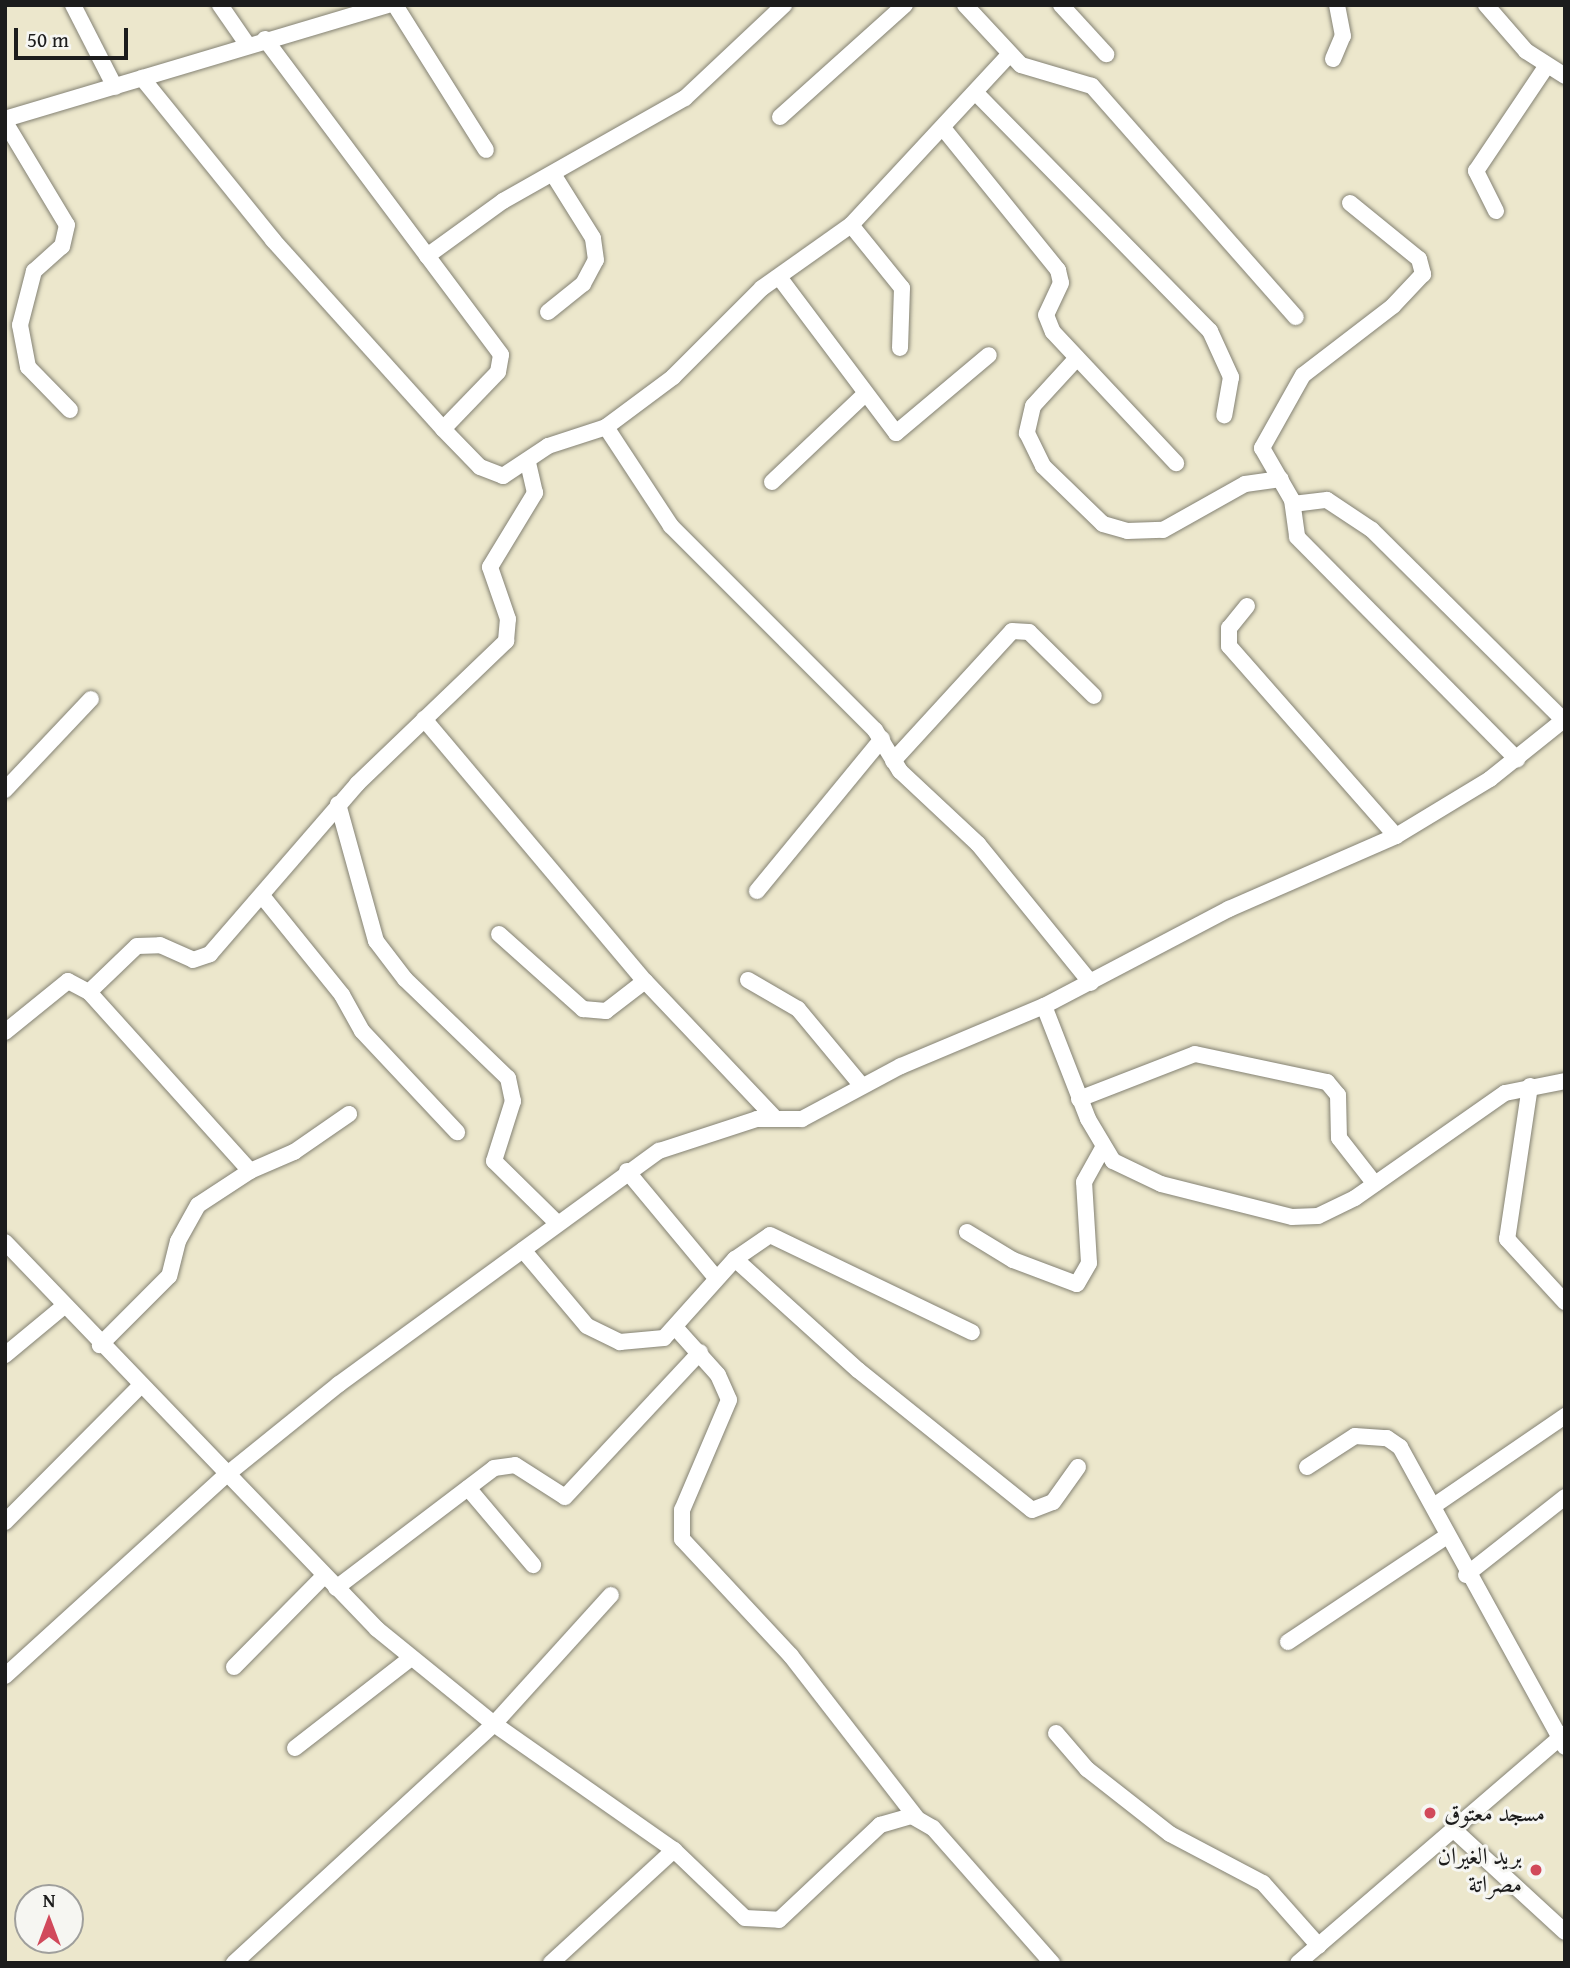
<!DOCTYPE html>
<html>
<head>
<meta charset="utf-8">
<style>
  body { margin:0 }
  #map { position:relative; width:1570px; height:1968px; overflow:hidden; background:#ece7cc; font-family:"Gentium Book Plus",Amiri,serif }
  div>[style] { position:absolute }
  .roads { filter:drop-shadow(0 0 2px #848274) drop-shadow(0 0 2px #848274) }
  .minor>* { height:16px; margin:-8px; padding:0 8px; transform-origin:8px; border-radius:8px; background:#fff }
  .dots>* { width:19px; height:19px; translate:-50% -50%; box-sizing:border-box; border:4px solid #f6f6f2; border-radius:50% }
  span { translate:-50% -50%; white-space:nowrap; text-align:center; line-height:1.15; -webkit-text-stroke:6px #f6f6f2; paint-order:stroke }
  .poi-label { font-size:24px; color:#1c1c1c }
  .left { translate:0 -50%; text-align:left }
  .right { translate:-100% -50%; text-align:right }
  .frame { position:absolute; inset:0; border:7px solid #1c1c1c; pointer-events:none }
  .north { position:absolute; left:14px; top:1884px; width:70px; height:70px; box-sizing:border-box; background:#f6f6f2; border:2px solid #9f9f9c; border-radius:50%; rotate:0deg; font-size:19px; font-weight:700; line-height:28px; text-align:center; color:#1c1c1c }
  .north::after { content:''; display:block; margin:auto; width:24px; height:32px; background:#d1495b; clip-path:polygon(50% 0,100% 100%,50% 72%,0 100%) }
  .scale { position:absolute; left:14px; top:28px; width:114px; height:32px; box-sizing:border-box; border:4px solid #1c1c1c; border-top:0; padding-left:9px; font-size:21px; line-height:24px; white-space:nowrap; color:#1c1c1c; -webkit-text-stroke:5px #f6f6f2; paint-order:stroke }
</style>
</head>
<body>
<div id="map">
  <div class="roads">
    <div class="minor">
      <div style="left:73px;top:5px;width:92px;rotate:62.9deg"></div>
      <div style="left:220px;top:5px;width:47px;rotate:55.3deg"></div>
      <div style="left:395px;top:5px;width:171px;rotate:57.9deg"></div>
      <div style="left:965px;top:5px;width:82px;rotate:47deg"></div>
      <div style="left:1021px;top:65px;width:74px;rotate:16.5deg"></div>
      <div style="left:1092px;top:86px;width:308px;rotate:48.6deg"></div>
      <div style="left:1061px;top:5px;width:67px;rotate:47.4deg"></div>
      <div style="left:1486px;top:5px;width:61px;rotate:49deg"></div>
      <div style="left:1526px;top:51px;width:46px;rotate:32.7deg"></div>
      <div style="left:265px;top:39px;width:394px;rotate:53.2deg"></div>
      <div style="left:501px;top:355px;width:17px;rotate:100deg"></div>
      <div style="left:498px;top:372px;width:79px;rotate:134deg"></div>
      <div style="left:1333px;top:59px;width:25px;rotate:-67deg"></div>
      <div style="left:1343px;top:36px;width:32px;rotate:-101deg"></div>
      <div style="left:142px;top:78px;width:208px;rotate:51deg"></div>
      <div style="left:273px;top:240px;width:254px;rotate:48deg"></div>
      <div style="left:443px;top:429px;width:53px;rotate:45.8deg"></div>
      <div style="left:480px;top:467px;width:25px;rotate:21deg"></div>
      <div style="left:503px;top:476px;width:54px;rotate:-33.7deg"></div>
      <div style="left:548px;top:446px;width:61px;rotate:-18.1deg"></div>
      <div style="left:606px;top:427px;width:84px;rotate:-36.7deg"></div>
      <div style="left:673px;top:377px;width:126px;rotate:-45deg"></div>
      <div style="left:762px;top:288px;width:109px;rotate:-35.3deg"></div>
      <div style="left:851px;top:225px;width:232px;rotate:-47.1deg"></div>
      <div style="left:976px;top:93px;width:334px;rotate:45.5deg"></div>
      <div style="left:1210px;top:331px;width:51px;rotate:65.5deg"></div>
      <div style="left:1231px;top:377px;width:39px;rotate:100deg"></div>
      <div style="left:780px;top:117px;width:168px;rotate:-41.9deg"></div>
      <div style="left:5px;top:119px;width:399px;rotate:-16.6deg"></div>
      <div style="left:5px;top:122px;width:120px;rotate:59deg"></div>
      <div style="left:67px;top:225px;width:22px;rotate:103deg"></div>
      <div style="left:62px;top:246px;width:38px;rotate:138deg"></div>
      <div style="left:34px;top:271px;width:56px;rotate:104.5deg"></div>
      <div style="left:20px;top:325px;width:43px;rotate:79.2deg"></div>
      <div style="left:28px;top:367px;width:60px;rotate:45.7deg"></div>
      <div style="left:943px;top:128px;width:183px;rotate:51deg"></div>
      <div style="left:1058px;top:270px;width:13px;rotate:77deg"></div>
      <div style="left:1061px;top:283px;width:35px;rotate:115deg"></div>
      <div style="left:1046px;top:315px;width:18px;rotate:68deg"></div>
      <div style="left:1053px;top:332px;width:180px;rotate:46.8deg"></div>
      <div style="left:1350px;top:203px;width:89px;rotate:39.1deg"></div>
      <div style="left:1419px;top:259px;width:16px;rotate:75deg"></div>
      <div style="left:1423px;top:274px;width:44px;rotate:133.2deg"></div>
      <div style="left:1393px;top:306px;width:113px;rotate:142.5deg"></div>
      <div style="left:1303px;top:375px;width:84px;rotate:119.3deg"></div>
      <div style="left:1262px;top:448px;width:60px;rotate:60deg"></div>
      <div style="left:1292px;top:500px;width:37px;rotate:82deg"></div>
      <div style="left:1297px;top:537px;width:313px;rotate:45.3deg"></div>
      <div style="left:1496px;top:211px;width:45px;rotate:-116.6deg"></div>
      <div style="left:1476px;top:171px;width:125px;rotate:-56.1deg"></div>
      <div style="left:851px;top:225px;width:81px;rotate:51deg"></div>
      <div style="left:902px;top:288px;width:60px;rotate:91.9deg"></div>
      <div style="left:427px;top:256px;width:94px;rotate:-35.9deg"></div>
      <div style="left:503px;top:201px;width:209px;rotate:-29.5deg"></div>
      <div style="left:685px;top:98px;width:136px;rotate:-43.2deg"></div>
      <div style="left:779px;top:277px;width:195px;rotate:53.1deg"></div>
      <div style="left:896px;top:433px;width:121px;rotate:-40deg"></div>
      <div style="left:548px;top:312px;width:45px;rotate:-38.7deg"></div>
      <div style="left:583px;top:284px;width:27px;rotate:-62deg"></div>
      <div style="left:596px;top:260px;width:22px;rotate:-98deg"></div>
      <div style="left:593px;top:238px;width:75px;rotate:-122deg"></div>
      <div style="left:1077px;top:358px;width:65px;rotate:132.5deg"></div>
      <div style="left:1033px;top:406px;width:28px;rotate:103deg"></div>
      <div style="left:1027px;top:433px;width:37px;rotate:64deg"></div>
      <div style="left:1043px;top:466px;width:83px;rotate:44deg"></div>
      <div style="left:1103px;top:524px;width:25px;rotate:16deg"></div>
      <div style="left:1127px;top:531px;width:36px;rotate:-2deg"></div>
      <div style="left:1163px;top:530px;width:94px;rotate:-29.3deg"></div>
      <div style="left:1245px;top:484px;width:36px;rotate:-8deg"></div>
      <div style="left:606px;top:427px;width:118px;rotate:56.7deg"></div>
      <div style="left:671px;top:526px;width:288px;rotate:45deg"></div>
      <div style="left:875px;top:730px;width:48px;rotate:58.6deg"></div>
      <div style="left:900px;top:771px;width:107px;rotate:43.1deg"></div>
      <div style="left:978px;top:844px;width:179px;rotate:50.9deg"></div>
      <div style="left:772px;top:482px;width:127px;rotate:-43.4deg"></div>
      <div style="left:1293px;top:504px;width:34px;rotate:-7deg"></div>
      <div style="left:1327px;top:500px;width:54px;rotate:33.7deg"></div>
      <div style="left:1372px;top:530px;width:269px;rotate:44.8deg"></div>
      <div style="left:1247px;top:606px;width:28px;rotate:129deg"></div>
      <div style="left:1229px;top:628px;width:18px;rotate:90deg"></div>
      <div style="left:1229px;top:646px;width:253px;rotate:48.7deg"></div>
      <div style="left:424px;top:719px;width:343px;rotate:49.9deg"></div>
      <div style="left:645px;top:981px;width:186px;rotate:46.5deg"></div>
      <div style="left:893px;top:761px;width:176px;rotate:-47.5deg"></div>
      <div style="left:1012px;top:631px;width:17px;rotate:3deg"></div>
      <div style="left:1029px;top:632px;width:91px;rotate:44.6deg"></div>
      <div style="left:5px;top:790px;width:125px;rotate:-46.6deg"></div>
      <div style="left:338px;top:804px;width:142px;rotate:74.5deg"></div>
      <div style="left:376px;top:941px;width:48px;rotate:52.7deg"></div>
      <div style="left:405px;top:979px;width:143px;rotate:43.9deg"></div>
      <div style="left:508px;top:1078px;width:24px;rotate:78deg"></div>
      <div style="left:513px;top:1101px;width:63px;rotate:107.6deg"></div>
      <div style="left:494px;top:1161px;width:87px;rotate:44.5deg"></div>
      <div style="left:757px;top:891px;width:197px;rotate:-50.6deg"></div>
      <div style="left:263px;top:897px;width:126px;rotate:51.1deg"></div>
      <div style="left:342px;top:995px;width:41px;rotate:60.9deg"></div>
      <div style="left:362px;top:1031px;width:139px;rotate:46.8deg"></div>
      <div style="left:499px;top:934px;width:113px;rotate:41.8deg"></div>
      <div style="left:583px;top:1009px;width:23px;rotate:5deg"></div>
      <div style="left:606px;top:1011px;width:49px;rotate:-37.6deg"></div>
      <div style="left:748px;top:980px;width:58px;rotate:30.1deg"></div>
      <div style="left:798px;top:1009px;width:100px;rotate:50.3deg"></div>
      <div style="left:89px;top:992px;width:241px;rotate:48deg"></div>
      <div style="left:250px;top:1171px;width:62px;rotate:146.8deg"></div>
      <div style="left:198px;top:1205px;width:41px;rotate:119.1deg"></div>
      <div style="left:178px;top:1241px;width:36px;rotate:104deg"></div>
      <div style="left:169px;top:1276px;width:98px;rotate:135deg"></div>
      <div style="left:1044px;top:1006px;width:121px;rotate:68.7deg"></div>
      <div style="left:1088px;top:1119px;width:49px;rotate:59.2deg"></div>
      <div style="left:1113px;top:1161px;width:53px;rotate:25.6deg"></div>
      <div style="left:1161px;top:1184px;width:135px;rotate:14.1deg"></div>
      <div style="left:1292px;top:1217px;width:26px;rotate:-2deg"></div>
      <div style="left:1318px;top:1216px;width:41px;rotate:-25.9deg"></div>
      <div style="left:1355px;top:1198px;width:183px;rotate:-35deg"></div>
      <div style="left:1505px;top:1093px;width:61px;rotate:-11.3deg"></div>
      <div style="left:5px;top:1032px;width:81px;rotate:-39deg"></div>
      <div style="left:68px;top:981px;width:24px;rotate:28deg"></div>
      <div style="left:89px;top:992px;width:66px;rotate:-43.8deg"></div>
      <div style="left:137px;top:946px;width:23px;rotate:-2deg"></div>
      <div style="left:160px;top:945px;width:36px;rotate:24deg"></div>
      <div style="left:193px;top:960px;width:18px;rotate:-19deg"></div>
      <div style="left:210px;top:954px;width:225px;rotate:-49.1deg"></div>
      <div style="left:357px;top:784px;width:207px;rotate:-43.8deg"></div>
      <div style="left:506px;top:641px;width:22px;rotate:-85deg"></div>
      <div style="left:508px;top:619px;width:55px;rotate:-109.1deg"></div>
      <div style="left:490px;top:567px;width:87px;rotate:-58.7deg"></div>
      <div style="left:535px;top:493px;width:32px;rotate:-103deg"></div>
      <div style="left:1530px;top:1086px;width:155px;rotate:98.5deg"></div>
      <div style="left:1507px;top:1239px;width:86px;rotate:47.4deg"></div>
      <div style="left:1079px;top:1099px;width:124px;rotate:-21.2deg"></div>
      <div style="left:1195px;top:1054px;width:135px;rotate:12deg"></div>
      <div style="left:1327px;top:1082px;width:17px;rotate:50deg"></div>
      <div style="left:1338px;top:1095px;width:43px;rotate:88.7deg"></div>
      <div style="left:1339px;top:1138px;width:58px;rotate:52deg"></div>
      <div style="left:250px;top:1171px;width:48px;rotate:-23.4deg"></div>
      <div style="left:294px;top:1152px;width:67px;rotate:-34.6deg"></div>
      <div style="left:627px;top:1171px;width:139px;rotate:50.2deg"></div>
      <div style="left:967px;top:1232px;width:54px;rotate:31.3deg"></div>
      <div style="left:1013px;top:1260px;width:68px;rotate:20.6deg"></div>
      <div style="left:1077px;top:1284px;width:24px;rotate:-60deg"></div>
      <div style="left:1089px;top:1263px;width:81px;rotate:-93.5deg"></div>
      <div style="left:1084px;top:1182px;width:38px;rotate:-61deg"></div>
      <div style="left:5px;top:1242px;width:537px;rotate:46.13deg"></div>
      <div style="left:377px;top:1629px;width:151px;rotate:39.1deg"></div>
      <div style="left:494px;top:1724px;width:220px;rotate:35deg"></div>
      <div style="left:674px;top:1850px;width:98px;rotate:43.8deg"></div>
      <div style="left:745px;top:1918px;width:34px;rotate:3deg"></div>
      <div style="left:779px;top:1920px;width:139px;rotate:-43.2deg"></div>
      <div style="left:880px;top:1825px;width:33px;rotate:-16deg"></div>
      <div style="left:912px;top:1816px;width:24px;rotate:30deg"></div>
      <div style="left:933px;top:1828px;width:180px;rotate:48.6deg"></div>
      <div style="left:523px;top:1250px;width:99px;rotate:49.9deg"></div>
      <div style="left:587px;top:1326px;width:37px;rotate:26deg"></div>
      <div style="left:620px;top:1342px;width:44px;rotate:-5.2deg"></div>
      <div style="left:664px;top:1338px;width:106px;rotate:-48.1deg"></div>
      <div style="left:735px;top:1259px;width:42px;rotate:-34.4deg"></div>
      <div style="left:770px;top:1235px;width:224px;rotate:25.7deg"></div>
      <div style="left:735px;top:1259px;width:166px;rotate:42.1deg"></div>
      <div style="left:858px;top:1370px;width:223px;rotate:38.8deg"></div>
      <div style="left:1032px;top:1510px;width:22px;rotate:-21deg"></div>
      <div style="left:1053px;top:1502px;width:43px;rotate:-54.5deg"></div>
      <div style="left:675px;top:1327px;width:64px;rotate:48.1deg"></div>
      <div style="left:718px;top:1375px;width:27px;rotate:66deg"></div>
      <div style="left:729px;top:1400px;width:120px;rotate:113.1deg"></div>
      <div style="left:682px;top:1510px;width:29px;rotate:90deg"></div>
      <div style="left:682px;top:1539px;width:160px;rotate:47deg"></div>
      <div style="left:791px;top:1656px;width:204px;rotate:52.2deg"></div>
      <div style="left:5px;top:1355px;width:77px;rotate:-39.7deg"></div>
      <div style="left:1307px;top:1467px;width:57px;rotate:-32.9deg"></div>
      <div style="left:1355px;top:1436px;width:32px;rotate:4deg"></div>
      <div style="left:1387px;top:1438px;width:16px;rotate:35deg"></div>
      <div style="left:1400px;top:1447px;width:342px;rotate:61.2deg"></div>
      <div style="left:468px;top:1488px;width:101px;rotate:49.8deg"></div>
      <div style="left:1435px;top:1505px;width:158px;rotate:-34.4deg"></div>
      <div style="left:5px;top:1522px;width:192px;rotate:-45.2deg"></div>
      <div style="left:1466px;top:1575px;width:126px;rotate:-38.2deg"></div>
      <div style="left:336px;top:1588px;width:198px;rotate:-37.2deg"></div>
      <div style="left:494px;top:1468px;width:21px;rotate:-8deg"></div>
      <div style="left:515px;top:1465px;width:59px;rotate:32.6deg"></div>
      <div style="left:565px;top:1497px;width:198px;rotate:-47deg"></div>
      <div style="left:1288px;top:1642px;width:191px;rotate:-33.7deg"></div>
      <div style="left:234px;top:1667px;width:127px;rotate:-45.3deg"></div>
      <div style="left:5px;top:1676px;width:297px;rotate:-42.3deg"></div>
      <div style="left:225px;top:1476px;width:146px;rotate:-38.9deg"></div>
      <div style="left:339px;top:1384px;width:396px;rotate:-36.1deg"></div>
      <div style="left:659px;top:1151px;width:103px;rotate:-18.1deg"></div>
      <div style="left:757px;top:1119px;width:45px"></div>
      <div style="left:802px;top:1119px;width:112px;rotate:-28.2deg"></div>
      <div style="left:901px;top:1066px;width:155px;rotate:-22.8deg"></div>
      <div style="left:1044px;top:1006px;width:209px;rotate:-27.7deg"></div>
      <div style="left:1229px;top:909px;width:182px;rotate:-23.6deg"></div>
      <div style="left:1396px;top:836px;width:110px;rotate:-31.2deg"></div>
      <div style="left:1490px;top:779px;width:96px;rotate:-38.7deg"></div>
      <div style="left:1056px;top:1733px;width:48px;rotate:49.3deg"></div>
      <div style="left:1087px;top:1769px;width:105px;rotate:38.1deg"></div>
      <div style="left:1170px;top:1834px;width:105px;rotate:27.8deg"></div>
      <div style="left:1263px;top:1883px;width:84px;rotate:48.4deg"></div>
      <div style="left:295px;top:1748px;width:147px;rotate:-37.8deg"></div>
      <div style="left:1453px;top:1829px;width:152px;rotate:42.6deg"></div>
      <div style="left:234px;top:1963px;width:353px;rotate:-42.6deg"></div>
      <div style="left:494px;top:1724px;width:174px;rotate:-47.8deg"></div>
      <div style="left:551px;top:1963px;width:167px;rotate:-42.6deg"></div>
      <div style="left:1298px;top:1963px;width:352px;rotate:-40.7deg"></div>
    </div>
  </div>
  <div class="dots">
    <div style="left:1430px;top:1813px;background:#d1495b"></div>
    <div style="left:1536px;top:1870px;background:#d1495b"></div>
  </div>
  <div class="poi-label">
    <span class="left" style="left:1444px;top:1813px">مسجد معتوق</span>
    <span class="right" style="left:1522px;top:1870px">بريد الغيران<br>مصراتة</span>
  </div>
  <div class="frame"></div>
  <div class="north">N</div>
  <div class="scale">50 m</div>
</div>
</body>
</html>
